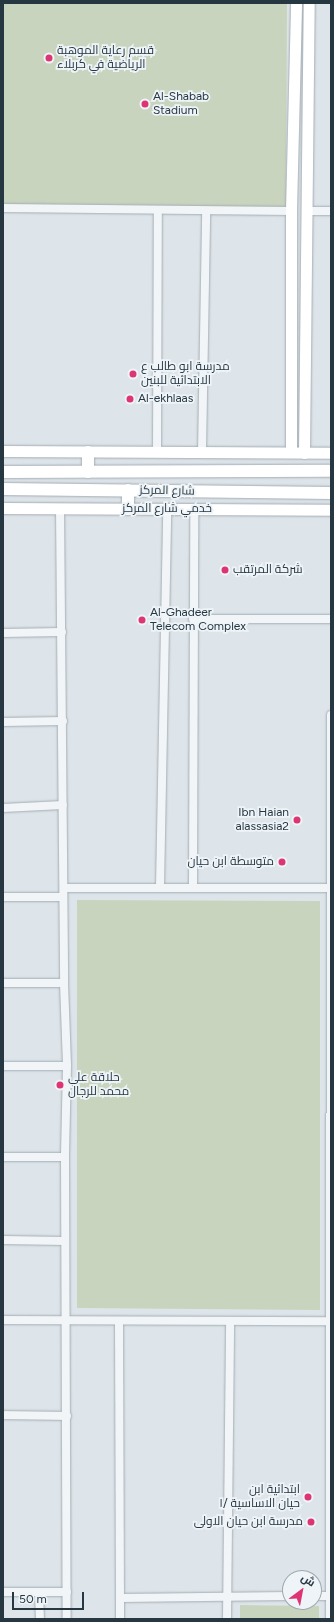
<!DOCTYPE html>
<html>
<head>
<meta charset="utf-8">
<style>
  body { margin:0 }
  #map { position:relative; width:334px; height:1622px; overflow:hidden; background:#dee5ea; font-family:Figtree,Cairo,sans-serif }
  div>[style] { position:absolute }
  .green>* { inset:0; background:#c9d4be }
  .roads { filter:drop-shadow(0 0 1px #a3adb4) drop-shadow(0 0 1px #a3adb4) }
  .street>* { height:8px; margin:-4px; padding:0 4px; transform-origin:4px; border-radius:4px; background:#f2f5f7 }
  .secondary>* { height:11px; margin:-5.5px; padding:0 5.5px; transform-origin:5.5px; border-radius:5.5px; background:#fff }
  .primary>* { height:12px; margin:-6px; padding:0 6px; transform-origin:6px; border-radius:6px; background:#fff }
  .dots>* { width:11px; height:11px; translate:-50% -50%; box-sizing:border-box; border:2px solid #eef4f7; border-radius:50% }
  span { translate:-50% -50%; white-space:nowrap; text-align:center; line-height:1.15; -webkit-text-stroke:3.5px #eef4f7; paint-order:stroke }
  .poi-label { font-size:12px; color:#263742 }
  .left { translate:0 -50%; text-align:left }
  .right { translate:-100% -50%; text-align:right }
  .street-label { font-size:12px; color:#263742 }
  .frame { position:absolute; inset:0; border:4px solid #263742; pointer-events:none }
  .north { position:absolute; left:282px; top:1570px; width:40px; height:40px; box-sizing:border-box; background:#eef4f7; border:1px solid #9ea8af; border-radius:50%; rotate:32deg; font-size:11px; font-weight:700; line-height:16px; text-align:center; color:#263742 }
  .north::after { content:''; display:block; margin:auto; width:14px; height:18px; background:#dd3574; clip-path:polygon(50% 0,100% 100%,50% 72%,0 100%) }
  .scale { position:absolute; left:12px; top:1592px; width:72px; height:18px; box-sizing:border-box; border:2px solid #263742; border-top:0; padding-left:5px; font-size:12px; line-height:14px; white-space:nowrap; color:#263742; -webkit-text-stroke:3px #eef4f7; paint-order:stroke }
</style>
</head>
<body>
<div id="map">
  <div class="green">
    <div style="clip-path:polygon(3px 3px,287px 3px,286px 208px,3px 205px)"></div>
    <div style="clip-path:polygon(77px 900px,320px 901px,320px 1310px,77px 1308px)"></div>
    <div style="clip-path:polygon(240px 1605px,319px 1606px,319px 1619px,240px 1619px)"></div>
  </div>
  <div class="roads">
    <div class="street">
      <div style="left:3px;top:208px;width:288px;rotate:0.6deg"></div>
      <div style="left:307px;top:211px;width:24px"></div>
      <div style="left:157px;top:452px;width:241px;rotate:-89.8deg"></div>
      <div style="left:202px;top:452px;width:241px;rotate:-89deg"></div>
      <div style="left:60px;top:508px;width:475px;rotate:89.5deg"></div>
      <div style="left:64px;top:983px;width:83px;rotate:87.9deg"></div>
      <div style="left:67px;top:1066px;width:91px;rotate:91.3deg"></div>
      <div style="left:65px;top:1157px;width:462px;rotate:89.8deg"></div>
      <div style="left:193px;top:619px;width:138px"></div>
      <div style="left:3px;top:633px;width:59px;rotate:-1deg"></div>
      <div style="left:3px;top:722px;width:60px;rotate:-1deg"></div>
      <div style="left:3px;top:808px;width:60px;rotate:-2.9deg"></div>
      <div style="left:160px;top:887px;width:378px;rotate:-88.9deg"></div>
      <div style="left:64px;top:888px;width:267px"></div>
      <div style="left:193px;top:888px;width:379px;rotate:-89.8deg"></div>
      <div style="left:3px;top:897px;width:60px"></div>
      <div style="left:3px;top:983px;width:61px"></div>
      <div style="left:3px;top:1066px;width:64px"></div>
      <div style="left:3px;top:1157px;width:62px"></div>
      <div style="left:3px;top:1240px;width:62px;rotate:0.9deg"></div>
      <div style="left:3px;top:1320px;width:328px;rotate:0.2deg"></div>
      <div style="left:119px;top:1321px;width:298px;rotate:89.8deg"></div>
      <div style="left:3px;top:1415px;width:64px;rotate:0.9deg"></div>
      <div style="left:3px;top:1592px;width:64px"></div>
      <div style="left:39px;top:1592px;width:27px;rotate:88deg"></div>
      <div style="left:314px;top:1596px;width:16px"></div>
      <div style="left:120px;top:1598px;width:170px;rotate:-0.7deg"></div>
      <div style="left:227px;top:1619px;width:298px;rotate:-89.4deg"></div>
      <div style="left:330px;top:1619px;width:904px;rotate:-89.94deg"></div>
    </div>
    <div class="secondary">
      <div style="left:3px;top:451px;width:328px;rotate:0.3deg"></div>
      <div style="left:291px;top:452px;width:241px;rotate:-90deg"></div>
      <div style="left:291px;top:211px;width:208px;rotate:-88.6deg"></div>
      <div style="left:304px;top:453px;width:450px;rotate:-89.4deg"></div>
      <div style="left:3px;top:508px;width:328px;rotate:0.3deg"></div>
    </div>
    <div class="primary">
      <div style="left:88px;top:452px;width:20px;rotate:90deg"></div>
      <div style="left:3px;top:472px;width:328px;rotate:-0.2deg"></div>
      <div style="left:3px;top:489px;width:328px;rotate:0.7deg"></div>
      <div style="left:128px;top:509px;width:19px;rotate:-90deg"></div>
    </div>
  </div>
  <div class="dots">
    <div style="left:49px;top:58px;background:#dd3574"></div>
    <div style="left:145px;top:104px;background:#dd3574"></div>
    <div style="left:133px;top:374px;background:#dd3574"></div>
    <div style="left:130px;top:399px;background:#dd3574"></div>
    <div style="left:225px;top:570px;background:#dd3574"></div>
    <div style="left:142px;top:620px;background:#dd3574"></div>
    <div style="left:297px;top:820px;background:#dd3574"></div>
    <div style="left:282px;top:862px;background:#dd3574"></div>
    <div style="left:60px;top:1085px;background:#dd3574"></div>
    <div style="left:308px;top:1497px;background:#dd3574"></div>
    <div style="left:311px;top:1522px;background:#dd3574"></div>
  </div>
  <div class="poi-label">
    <span class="left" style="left:57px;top:58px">قسم رعاية الموهبة<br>الرياضية في كربلاء</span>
    <span class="left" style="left:153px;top:104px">Al-Shabab<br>Stadium</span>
    <span class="left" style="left:141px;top:374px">مدرسة ابو طالب ع<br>الابتدائية للبنين</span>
    <span class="left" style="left:138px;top:399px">Al-ekhlaas</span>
    <span class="left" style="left:233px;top:570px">شركة المرتقب</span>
    <span class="left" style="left:150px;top:620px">Al-Ghadeer<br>Telecom Complex</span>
    <span class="right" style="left:289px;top:820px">Ibn Haian<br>alassasia2</span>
    <span class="right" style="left:274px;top:862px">متوسطة ابن حيان</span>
    <span class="left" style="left:68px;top:1085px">حلاقة علي<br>محمد للرجال</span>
    <span class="right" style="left:300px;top:1497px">ابتدائية ابن<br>حيان الاساسية /١</span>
    <span class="right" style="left:303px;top:1522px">مدرسة ابن حيان الاولى</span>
  </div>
  <div class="street-label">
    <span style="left:167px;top:491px;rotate:1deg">شارع المركز</span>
    <span style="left:167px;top:509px">خدمي شارع المركز</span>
  </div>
  <div class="frame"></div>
  <div class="north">ش</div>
  <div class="scale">50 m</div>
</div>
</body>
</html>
